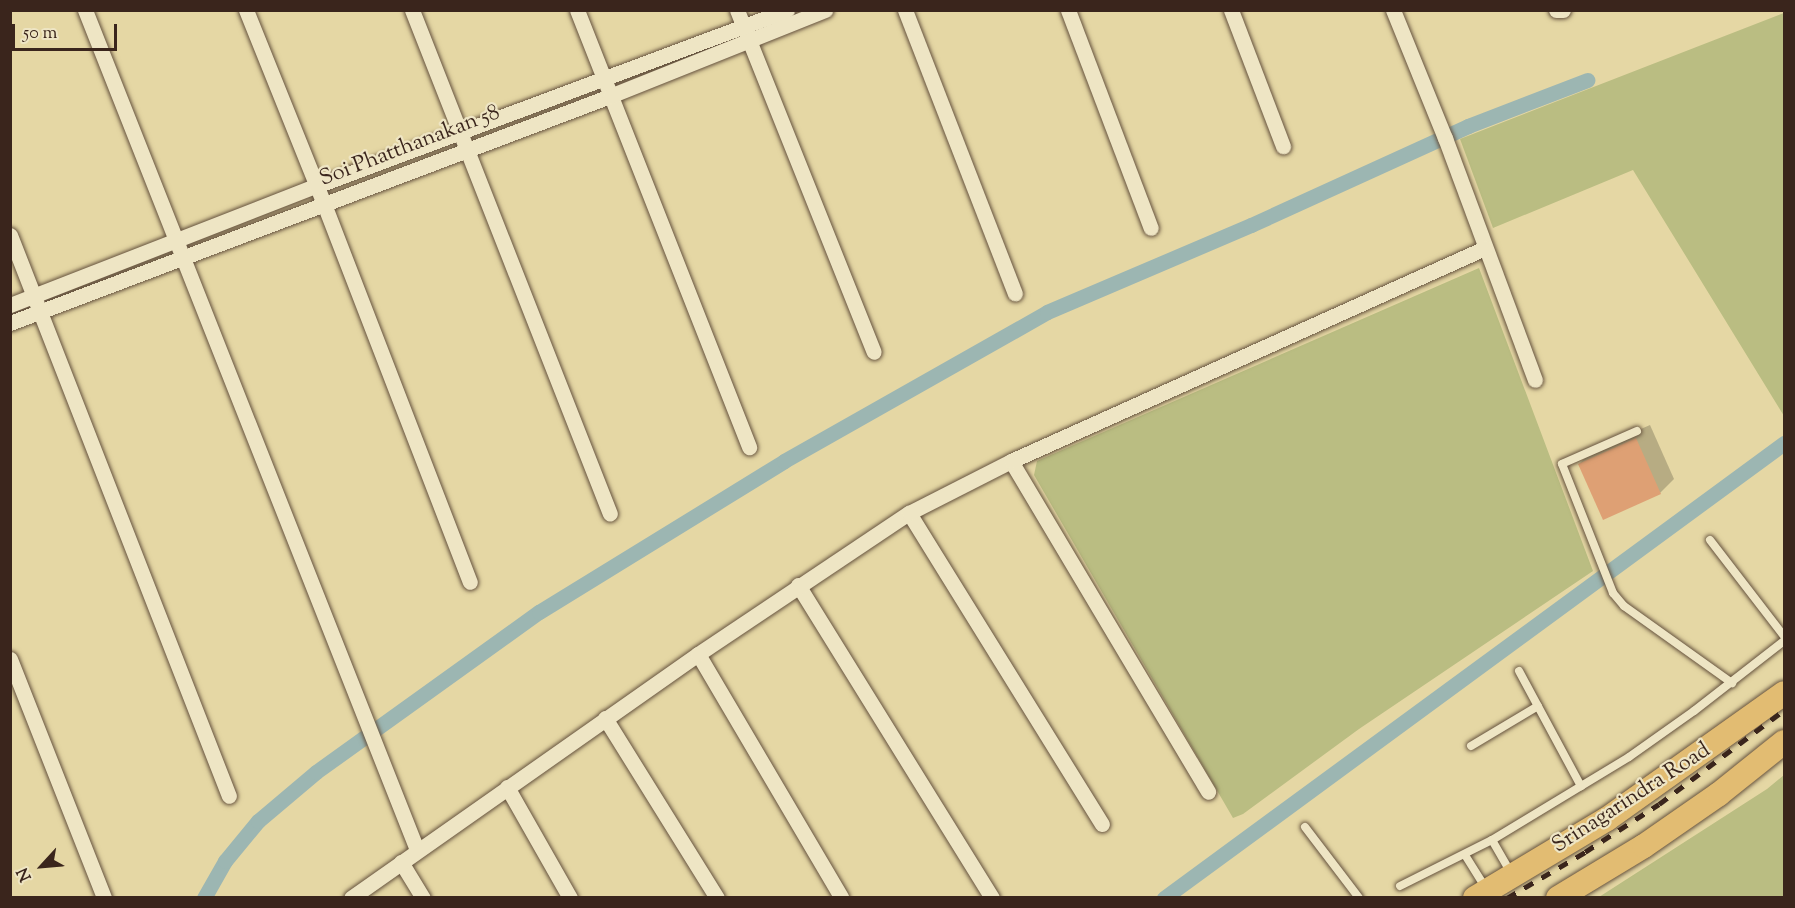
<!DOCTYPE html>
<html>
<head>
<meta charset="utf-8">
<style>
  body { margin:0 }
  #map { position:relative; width:1795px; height:908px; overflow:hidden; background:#e5d7a4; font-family:"Sorts Mill Goudy",serif }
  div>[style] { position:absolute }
  .green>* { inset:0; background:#babd82 }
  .shadow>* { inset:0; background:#0003 }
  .canal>* { height:15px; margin:-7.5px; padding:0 7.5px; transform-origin:7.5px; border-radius:7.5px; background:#9cb6b2 }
  .building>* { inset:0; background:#dea074 }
  .roads { filter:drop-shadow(0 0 2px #65523e) drop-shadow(0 0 2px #65523e) }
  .lane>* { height:8px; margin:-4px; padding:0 4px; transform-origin:4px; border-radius:4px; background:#eee5c4 }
  .street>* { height:15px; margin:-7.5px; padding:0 7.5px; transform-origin:7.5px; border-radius:7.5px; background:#eee5c4 }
  .primary>* { height:24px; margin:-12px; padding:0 12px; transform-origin:12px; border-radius:12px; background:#e2bc72 }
  .rail>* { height:4.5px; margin-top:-2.25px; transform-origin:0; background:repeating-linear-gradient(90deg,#3a251c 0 10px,transparent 0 20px) }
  span { translate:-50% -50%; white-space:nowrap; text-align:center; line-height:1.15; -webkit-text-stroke:4.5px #eee5c4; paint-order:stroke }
  .street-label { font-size:22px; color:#3a251c }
  .frame { position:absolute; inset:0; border:12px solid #3a251c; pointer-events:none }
  .north { position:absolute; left:12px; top:836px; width:60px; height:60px; -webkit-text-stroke:4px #eee5c4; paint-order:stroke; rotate:244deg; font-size:16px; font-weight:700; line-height:24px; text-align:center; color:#3a251c }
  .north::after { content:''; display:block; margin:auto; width:21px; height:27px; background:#3a251c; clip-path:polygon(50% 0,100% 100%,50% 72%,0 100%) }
  .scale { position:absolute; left:12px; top:24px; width:105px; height:27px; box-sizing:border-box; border:3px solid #3a251c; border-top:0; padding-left:8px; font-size:18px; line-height:21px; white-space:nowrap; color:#3a251c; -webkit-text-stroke:4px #eee5c4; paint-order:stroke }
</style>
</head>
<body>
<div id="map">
  <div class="green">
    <div style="clip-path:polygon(1784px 13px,1784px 416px,1633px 170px,1493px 228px,1460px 139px)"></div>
    <div style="clip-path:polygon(1479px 268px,1593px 571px,1359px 729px,1243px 814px,1233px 818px,1034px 475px,1037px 461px)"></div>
    <div style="clip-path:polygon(1784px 775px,1784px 897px,1599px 897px,1767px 789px)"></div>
  </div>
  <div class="shadow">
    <div style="clip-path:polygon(1650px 425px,1674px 479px,1660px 493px,1579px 464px,1593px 450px)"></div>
  </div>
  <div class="canal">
    <div style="left:204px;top:898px;width:43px;rotate:-60.4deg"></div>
    <div style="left:225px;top:861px;width:52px;rotate:-50.5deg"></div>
    <div style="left:258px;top:821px;width:76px;rotate:-40.2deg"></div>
    <div style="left:316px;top:772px;width:274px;rotate:-35.7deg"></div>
    <div style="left:539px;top:612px;width:288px;rotate:-31.6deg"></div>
    <div style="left:784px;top:461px;width:302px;rotate:-29.5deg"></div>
    <div style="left:1047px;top:312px;width:222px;rotate:-23.1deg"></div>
    <div style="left:1251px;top:225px;width:239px;rotate:-24.5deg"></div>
    <div style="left:1468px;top:126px;width:128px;rotate:-21.1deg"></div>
    <div style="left:1164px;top:898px;width:769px;rotate:-36.27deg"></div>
  </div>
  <div class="building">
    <div style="clip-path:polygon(1636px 438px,1661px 494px,1603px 520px,1578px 464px)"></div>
  </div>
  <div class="roads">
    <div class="lane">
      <div style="left:1637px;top:431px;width:82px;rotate:156.3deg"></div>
      <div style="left:1562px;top:464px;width:139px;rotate:68.4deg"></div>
      <div style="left:1613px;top:593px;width:17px;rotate:50deg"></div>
      <div style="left:1624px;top:606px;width:133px;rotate:35.5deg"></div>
      <div style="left:1710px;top:540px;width:121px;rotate:52.4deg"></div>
      <div style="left:1519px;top:671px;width:131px;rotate:61.7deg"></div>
      <div style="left:1471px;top:746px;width:78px;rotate:-30.8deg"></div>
      <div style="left:1305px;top:827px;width:89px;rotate:52.7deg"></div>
      <div style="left:1492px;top:840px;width:38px;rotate:60deg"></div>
      <div style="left:1465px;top:855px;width:38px;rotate:58deg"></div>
      <div style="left:1400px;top:886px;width:103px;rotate:-26.6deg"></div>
      <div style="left:1492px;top:840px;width:160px;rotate:-31.2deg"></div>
      <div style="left:1629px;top:757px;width:80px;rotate:-35.3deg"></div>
      <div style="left:1694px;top:711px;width:114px;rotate:-37.9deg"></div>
    </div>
    <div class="street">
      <div style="left:85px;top:10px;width:903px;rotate:68.43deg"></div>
      <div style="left:246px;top:10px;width:209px;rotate:68.1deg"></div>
      <div style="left:324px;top:204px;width:405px;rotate:68.9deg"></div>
      <div style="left:412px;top:10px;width:541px;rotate:68.55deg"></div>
      <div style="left:577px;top:10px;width:470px;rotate:68.5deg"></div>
      <div style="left:737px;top:10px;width:368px;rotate:68.2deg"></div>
      <div style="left:905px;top:10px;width:304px;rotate:68.8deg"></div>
      <div style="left:1068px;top:10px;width:233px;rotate:69.2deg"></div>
      <div style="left:1231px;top:10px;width:146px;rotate:69.1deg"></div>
      <div style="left:1393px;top:10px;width:138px;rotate:67.9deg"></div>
      <div style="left:1445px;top:138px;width:258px;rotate:69.6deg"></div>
      <div style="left:1556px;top:10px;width:7px"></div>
      <div style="left:10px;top:235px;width:602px;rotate:68.68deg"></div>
      <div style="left:10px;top:305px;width:328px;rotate:-21.3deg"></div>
      <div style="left:316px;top:186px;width:503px;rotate:-20.49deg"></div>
      <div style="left:10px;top:323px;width:642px;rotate:-20.72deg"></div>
      <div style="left:610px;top:96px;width:232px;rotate:-21.8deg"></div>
      <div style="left:1011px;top:461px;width:385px;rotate:59.2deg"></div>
      <div style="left:909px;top:513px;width:366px;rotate:58.2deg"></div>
      <div style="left:798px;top:585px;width:368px;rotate:58.2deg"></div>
      <div style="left:698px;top:654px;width:282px;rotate:59.5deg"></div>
      <div style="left:10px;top:659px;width:257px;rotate:68.5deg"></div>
      <div style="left:605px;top:718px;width:212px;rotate:58.1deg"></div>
      <div style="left:507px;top:787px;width:128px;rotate:60.4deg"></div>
      <div style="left:401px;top:862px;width:42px;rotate:58.6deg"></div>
      <div style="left:351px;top:898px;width:424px;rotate:-35.1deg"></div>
      <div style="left:698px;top:654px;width:254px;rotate:-33.8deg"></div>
      <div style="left:909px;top:513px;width:114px;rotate:-27deg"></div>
      <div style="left:1011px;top:461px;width:520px;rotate:-24.2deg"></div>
    </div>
    <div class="primary">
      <div style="left:1475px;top:898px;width:154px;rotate:-30.9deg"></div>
      <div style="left:1607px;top:819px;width:217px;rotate:-35.4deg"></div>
      <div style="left:1558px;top:898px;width:100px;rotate:-31.2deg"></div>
      <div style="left:1644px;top:846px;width:91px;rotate:-34.7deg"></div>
      <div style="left:1719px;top:794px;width:83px;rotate:-38.7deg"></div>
    </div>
  </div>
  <div class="rail">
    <div style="left:1507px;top:898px;width:91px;rotate:-30.5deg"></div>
    <div style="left:1585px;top:852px;width:88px;rotate:-33deg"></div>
    <div style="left:1659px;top:804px;width:156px;rotate:-36.9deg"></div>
  </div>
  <div class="street-label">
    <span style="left:410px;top:147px;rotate:-21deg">Soi Phatthanakan 58</span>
    <span style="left:1632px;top:799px;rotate:-33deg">Srinagarindra Road</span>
  </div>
  <div class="frame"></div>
  <div class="north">N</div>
  <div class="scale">50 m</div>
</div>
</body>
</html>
